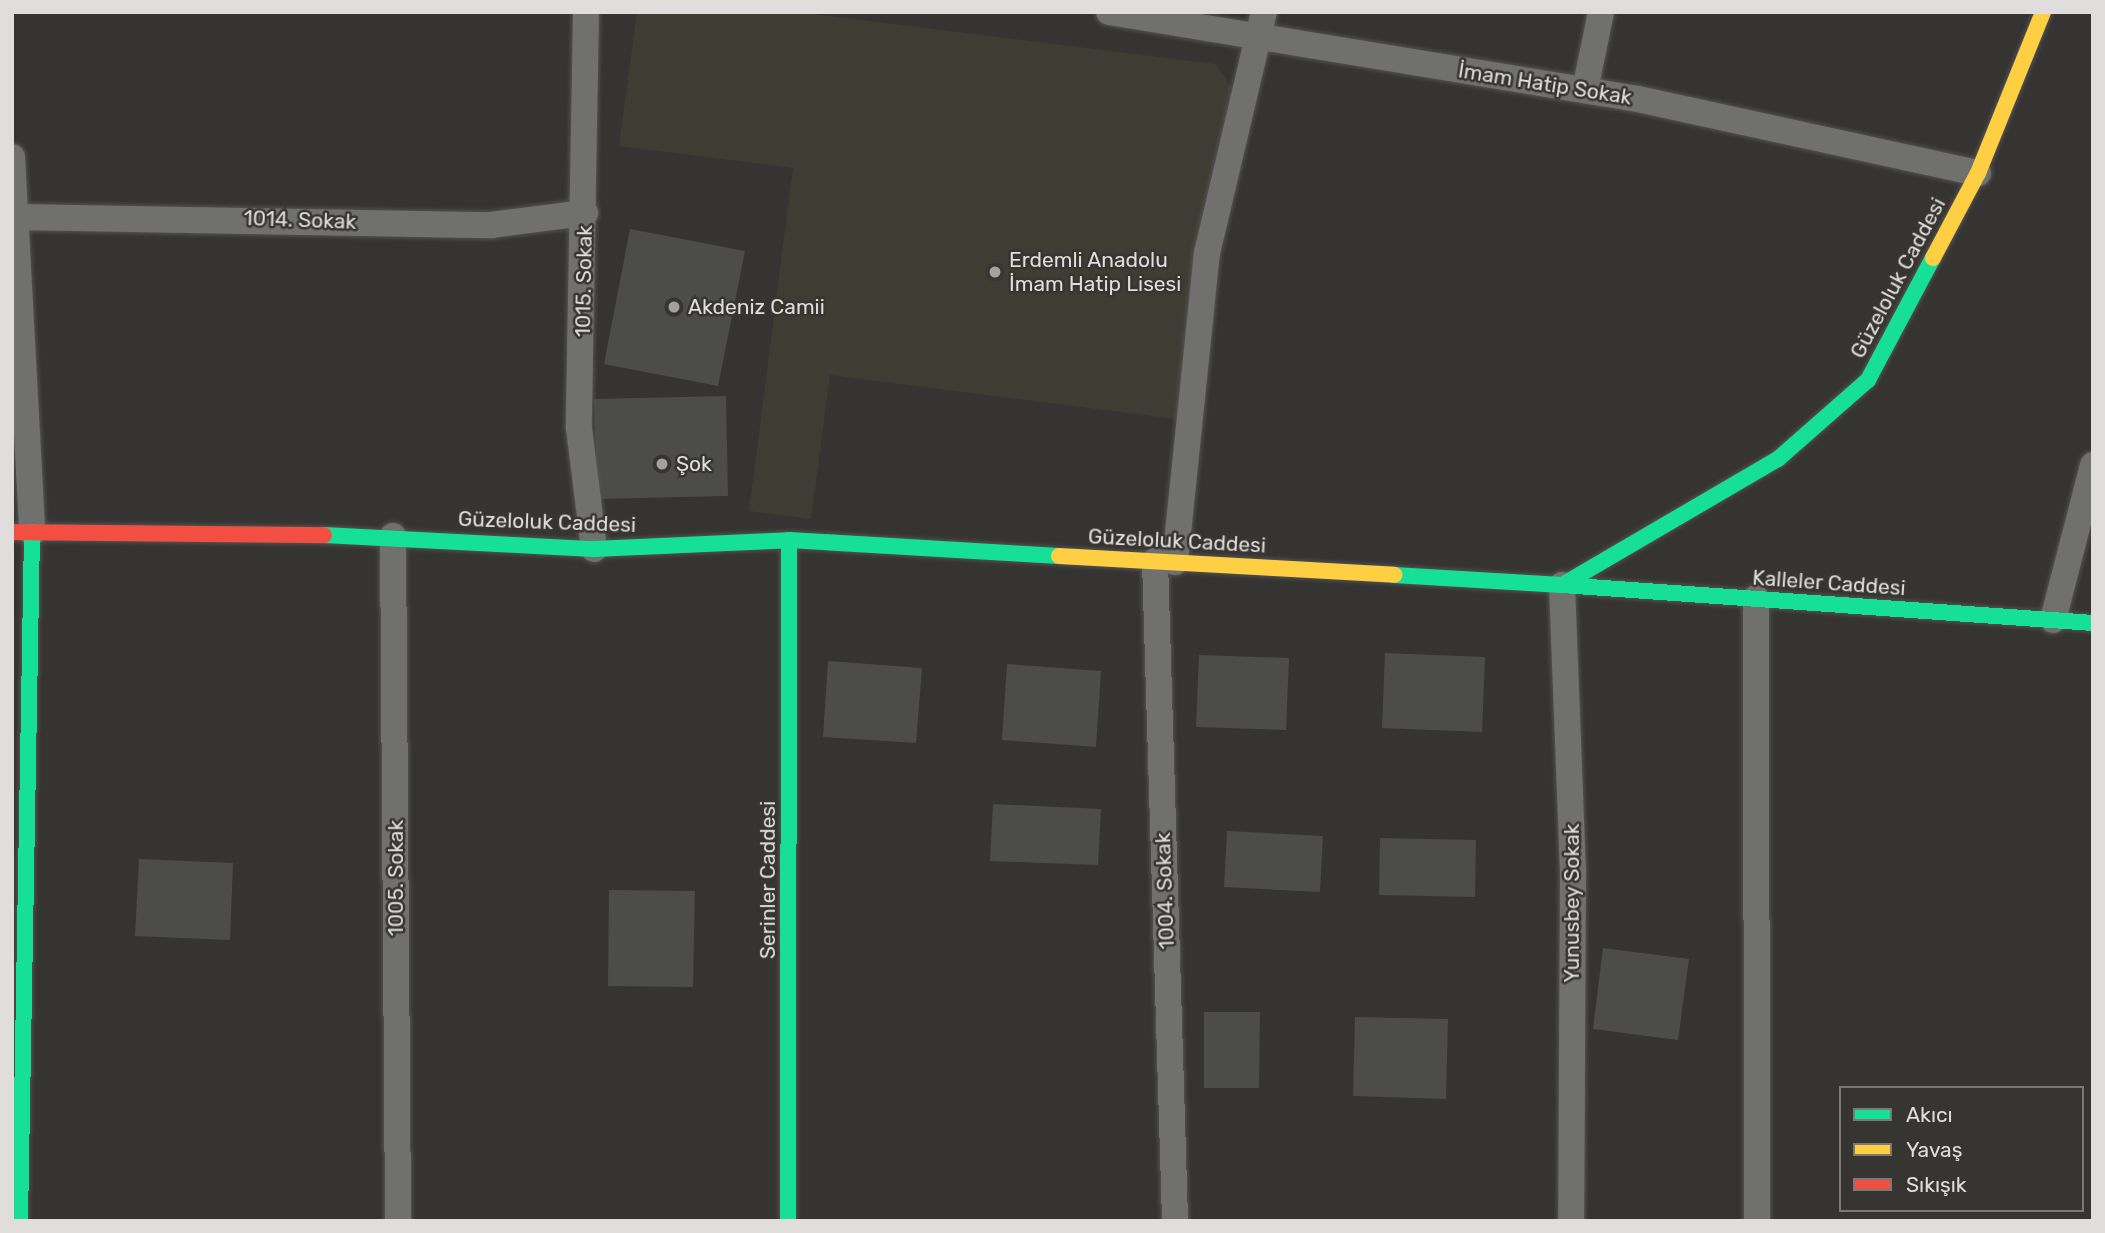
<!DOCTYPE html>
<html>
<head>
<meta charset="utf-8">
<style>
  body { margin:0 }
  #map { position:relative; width:2105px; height:1233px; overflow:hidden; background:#353432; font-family:Rubik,sans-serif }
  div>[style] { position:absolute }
  .built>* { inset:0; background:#3e3c33 }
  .building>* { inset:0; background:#4c4c4a }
  .roads { filter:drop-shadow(0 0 2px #535251) drop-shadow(0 0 2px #535251) }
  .street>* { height:26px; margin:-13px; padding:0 13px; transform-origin:13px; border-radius:13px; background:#70706e }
  .fast>* { height:16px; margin:-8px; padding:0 8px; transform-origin:8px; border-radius:8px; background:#16e098 }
  .slow>* { height:16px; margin:-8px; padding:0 8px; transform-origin:8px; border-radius:8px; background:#ffcf43 }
  .jam>* { height:16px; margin:-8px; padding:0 8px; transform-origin:8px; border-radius:8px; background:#f24e42 }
  .dots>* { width:19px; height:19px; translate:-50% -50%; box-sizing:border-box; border:4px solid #363531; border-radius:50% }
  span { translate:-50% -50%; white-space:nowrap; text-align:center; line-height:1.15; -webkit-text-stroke:5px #363531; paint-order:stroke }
  .street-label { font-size:21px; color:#dfdedc }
  .poi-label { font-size:21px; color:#dfdedc }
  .left { translate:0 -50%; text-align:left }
  .frame { position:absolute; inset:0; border:14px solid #dfdedc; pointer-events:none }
  .legend { position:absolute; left:1839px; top:1086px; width:245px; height:126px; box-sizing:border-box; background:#363531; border:2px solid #7a7975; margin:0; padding:9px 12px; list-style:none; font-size:21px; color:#dfdedc }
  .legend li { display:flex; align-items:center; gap:14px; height:35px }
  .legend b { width:35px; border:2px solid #7a7975 }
</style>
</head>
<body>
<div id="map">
  <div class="built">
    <div style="clip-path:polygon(637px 12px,797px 12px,1215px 64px,1234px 90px,1192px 421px,830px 375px,811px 519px,749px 511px,793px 168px,619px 146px)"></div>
  </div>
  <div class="building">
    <div style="clip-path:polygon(630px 229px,745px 251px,718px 386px,604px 364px)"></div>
    <div style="clip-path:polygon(726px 396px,728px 496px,597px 499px,594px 399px)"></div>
    <div style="clip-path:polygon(1385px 653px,1485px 657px,1482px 732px,1382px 728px)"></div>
    <div style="clip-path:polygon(1199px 655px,1289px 658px,1286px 730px,1196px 727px)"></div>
    <div style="clip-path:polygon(828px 661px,922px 668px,916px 743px,823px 737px)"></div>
    <div style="clip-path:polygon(1007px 664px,1101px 671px,1096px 747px,1002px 740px)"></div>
    <div style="clip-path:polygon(993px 804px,1101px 809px,1098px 865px,990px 861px)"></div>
    <div style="clip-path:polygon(1227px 831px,1323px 836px,1320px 892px,1224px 887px)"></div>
    <div style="clip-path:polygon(1380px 838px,1476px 840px,1475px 897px,1379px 895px)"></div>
    <div style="clip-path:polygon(139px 859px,233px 863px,230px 940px,135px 936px)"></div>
    <div style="clip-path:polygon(609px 890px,695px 891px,693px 987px,608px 986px)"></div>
    <div style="clip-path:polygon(1603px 948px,1689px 959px,1678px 1040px,1593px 1029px)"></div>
    <div style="clip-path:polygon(1204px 1012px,1260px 1012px,1259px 1088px,1204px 1088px)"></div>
    <div style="clip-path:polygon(1355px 1017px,1448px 1019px,1446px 1099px,1353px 1096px)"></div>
  </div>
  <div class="roads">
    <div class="street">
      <div style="left:586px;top:12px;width:416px;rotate:91deg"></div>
      <div style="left:579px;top:428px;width:122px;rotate:82.9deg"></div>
      <div style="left:1109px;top:12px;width:536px;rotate:9.34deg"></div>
      <div style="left:1638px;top:99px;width:348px;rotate:12.3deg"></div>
      <div style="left:1585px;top:90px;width:80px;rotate:-78.4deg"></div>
      <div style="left:12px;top:157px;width:376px;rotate:86.9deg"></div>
      <div style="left:15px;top:217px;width:476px;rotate:1deg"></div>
      <div style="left:491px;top:225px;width:95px;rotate:-7.3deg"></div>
      <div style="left:393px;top:536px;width:685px;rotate:89.58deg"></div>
      <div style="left:1155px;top:561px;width:660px;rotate:88.26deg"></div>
      <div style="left:1175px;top:562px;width:311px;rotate:-84.1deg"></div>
      <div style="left:1207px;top:253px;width:248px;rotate:-76.7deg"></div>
      <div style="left:1562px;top:585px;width:285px;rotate:87.8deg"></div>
      <div style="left:1573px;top:870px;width:351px;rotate:90.3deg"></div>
      <div style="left:1756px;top:598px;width:623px;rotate:89.91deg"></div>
      <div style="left:2053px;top:620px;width:160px;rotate:-75.5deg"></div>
    </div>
    <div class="fast">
      <div style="left:324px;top:535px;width:270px;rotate:3deg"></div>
      <div style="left:594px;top:549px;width:195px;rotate:-2.6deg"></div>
      <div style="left:789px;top:540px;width:270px;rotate:3.4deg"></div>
      <div style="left:1394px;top:575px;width:168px;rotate:3.4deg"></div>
      <div style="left:1562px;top:585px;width:250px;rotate:-30.3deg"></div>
      <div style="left:1778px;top:459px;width:120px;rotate:-41.3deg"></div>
      <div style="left:1868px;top:380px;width:138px;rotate:-62deg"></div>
      <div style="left:1562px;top:585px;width:532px;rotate:4.09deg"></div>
      <div style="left:20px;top:1221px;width:689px;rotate:-89deg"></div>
      <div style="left:788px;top:1221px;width:681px;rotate:-89.92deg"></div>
    </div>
    <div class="slow">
      <div style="left:1933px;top:258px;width:96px;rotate:-62.1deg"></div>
      <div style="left:1978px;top:173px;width:174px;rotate:-68deg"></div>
      <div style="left:1059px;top:556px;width:336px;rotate:3.2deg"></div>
    </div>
    <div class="jam">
      <div style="left:12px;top:532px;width:312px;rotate:0.6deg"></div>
    </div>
  </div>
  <div class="dots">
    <div style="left:995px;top:272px;background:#a4a2a0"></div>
    <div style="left:674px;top:307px;background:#a4a2a0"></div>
    <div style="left:662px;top:464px;background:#a4a2a0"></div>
  </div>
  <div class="street-label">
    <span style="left:1545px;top:84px;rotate:9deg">İmam Hatip Sokak</span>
    <span style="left:300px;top:220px;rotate:2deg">1014. Sokak</span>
    <span style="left:1898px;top:278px;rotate:-62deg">Güzeloluk Caddesi</span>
    <span style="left:584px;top:281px;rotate:-89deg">1015. Sokak</span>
    <span style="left:547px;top:522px;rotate:2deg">Güzeloluk Caddesi</span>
    <span style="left:1177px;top:541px;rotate:3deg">Güzeloluk Caddesi</span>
    <span style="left:1829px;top:583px;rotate:4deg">Kalleler Caddesi</span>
    <span style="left:396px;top:878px;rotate:-90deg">1005. Sokak</span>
    <span style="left:768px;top:880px;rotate:-90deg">Serinler Caddesi</span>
    <span style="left:1165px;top:891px;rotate:-92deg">1004. Sokak</span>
    <span style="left:1572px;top:903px;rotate:-90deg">Yunusbey Sokak</span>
  </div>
  <div class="poi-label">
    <span class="left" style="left:1009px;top:272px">Erdemli Anadolu<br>İmam Hatip Lisesi</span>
    <span class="left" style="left:688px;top:307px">Akdeniz Camii</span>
    <span class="left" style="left:676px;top:464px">Şok</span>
  </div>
  <div class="frame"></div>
  <ul class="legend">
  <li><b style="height:9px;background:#16e098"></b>Akıcı</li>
  <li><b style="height:9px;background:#ffcf43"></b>Yavaş</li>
  <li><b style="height:9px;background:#f24e42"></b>Sıkışık</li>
  </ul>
</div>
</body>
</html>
